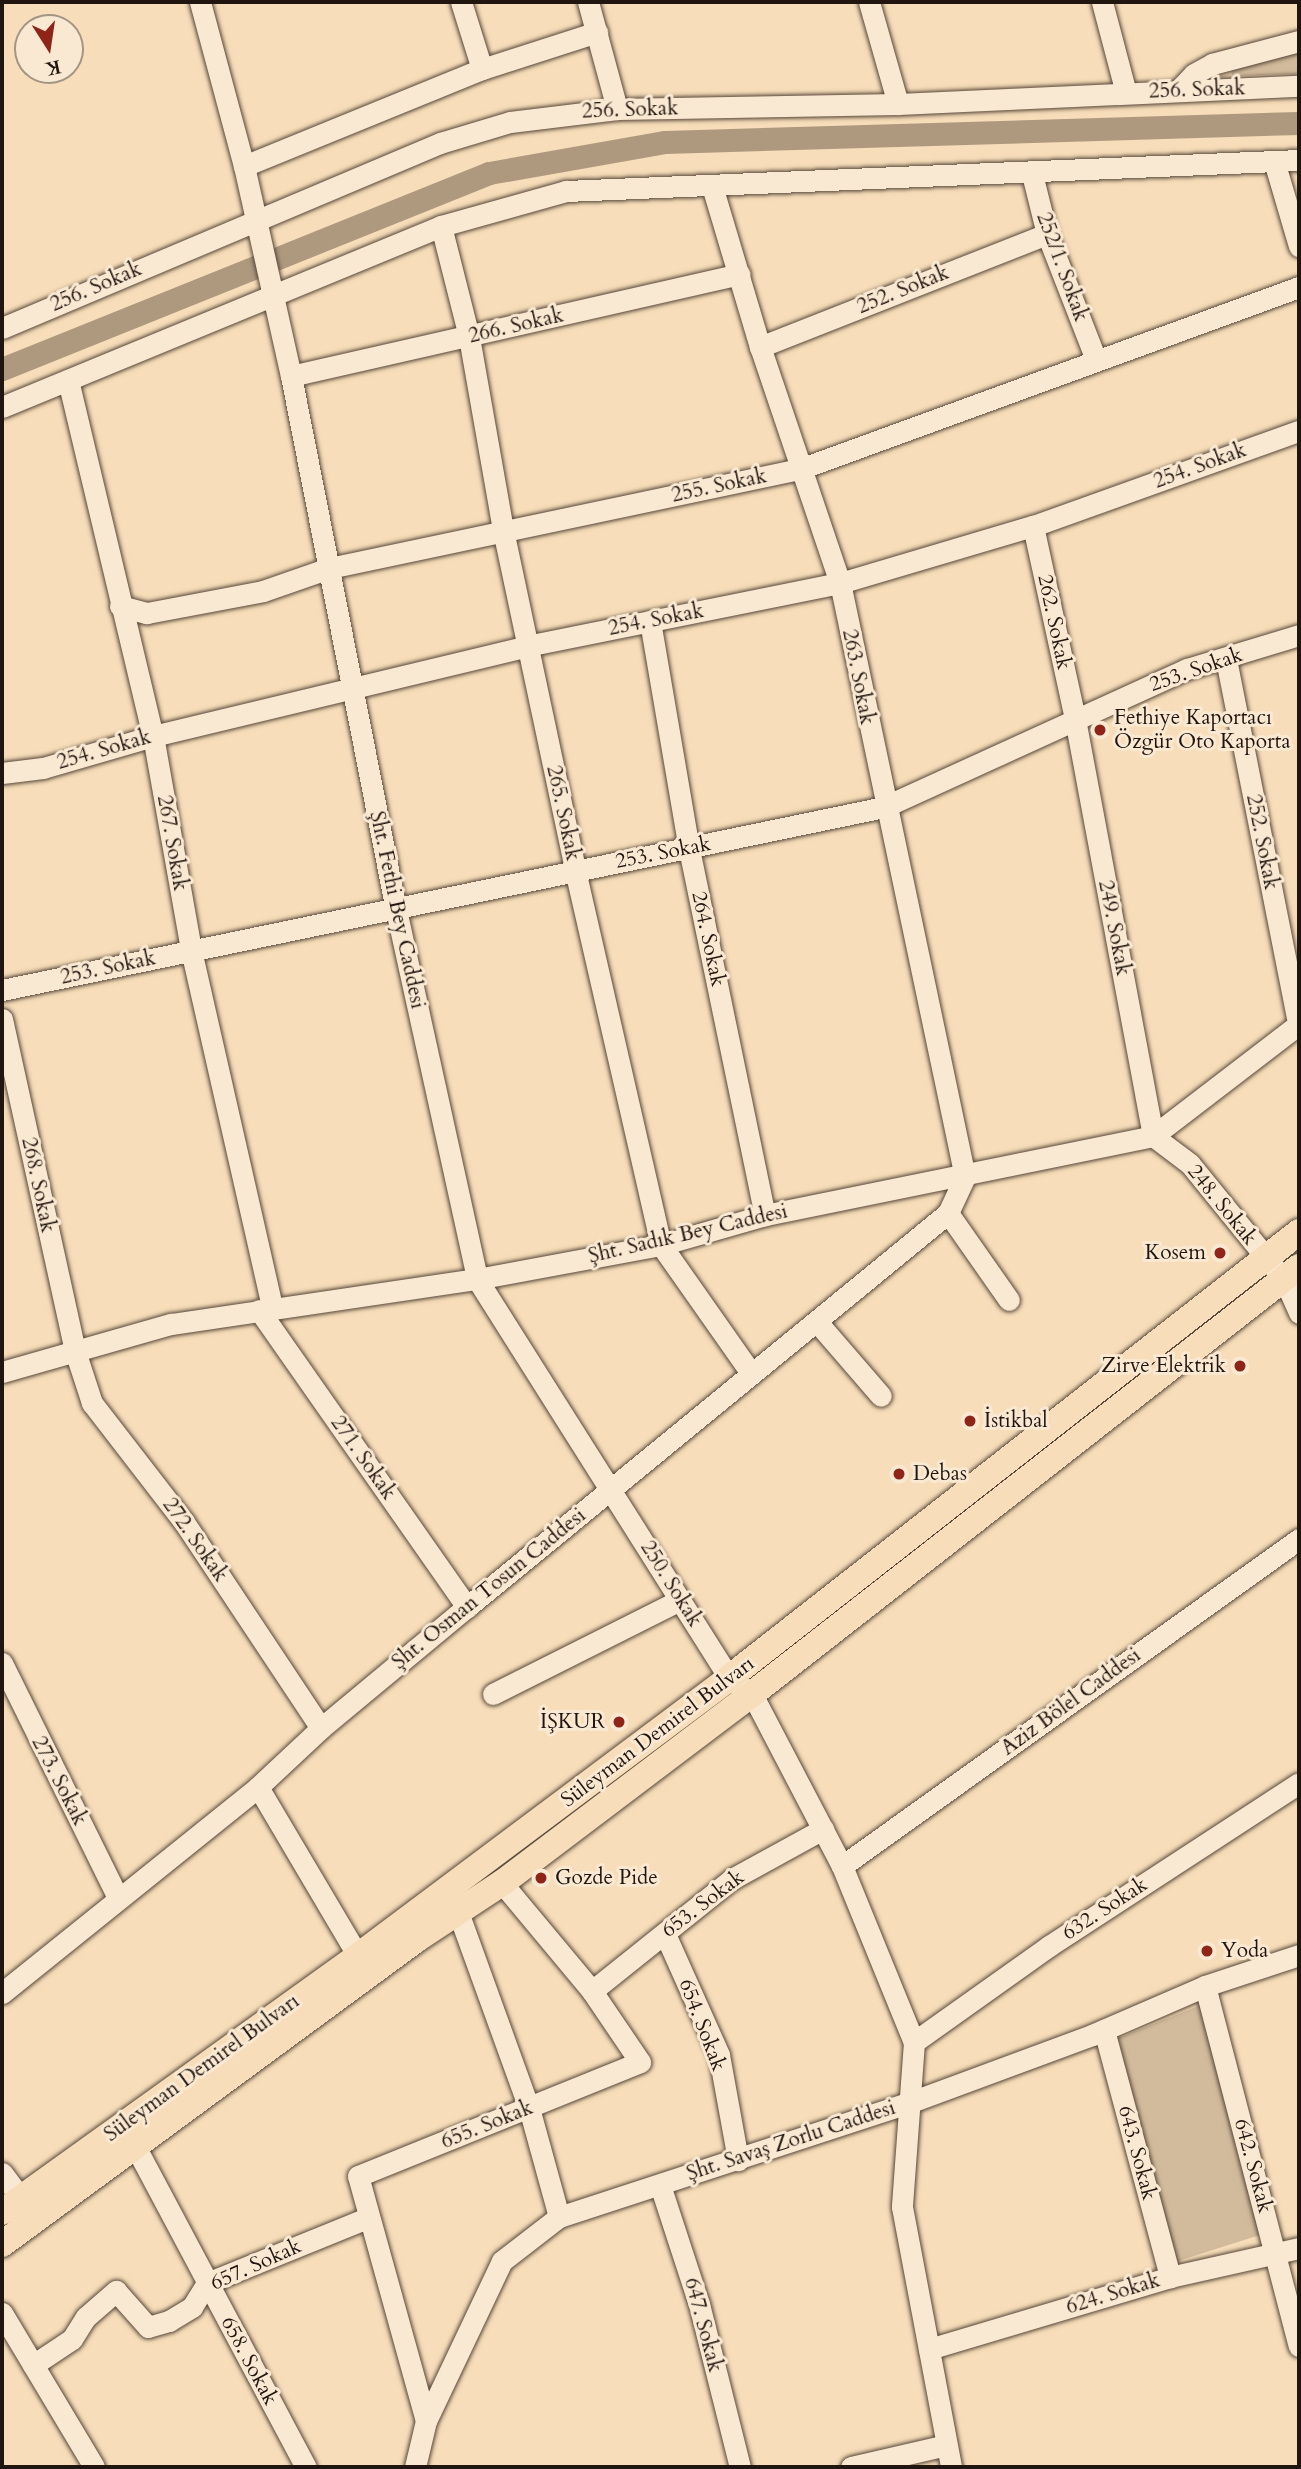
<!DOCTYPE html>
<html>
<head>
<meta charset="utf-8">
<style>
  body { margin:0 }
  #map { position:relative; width:1301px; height:2469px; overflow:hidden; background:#f7ddb9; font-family:Cardo,serif }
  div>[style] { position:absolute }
  .green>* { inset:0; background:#d2bb9c }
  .canal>* { height:23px; margin:-11.5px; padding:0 11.5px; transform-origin:11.5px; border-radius:11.5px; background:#ae997f }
  .roads { filter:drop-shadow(0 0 2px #56473a) drop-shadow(0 0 2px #56473a) }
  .minor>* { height:21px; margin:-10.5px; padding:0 10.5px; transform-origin:10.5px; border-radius:10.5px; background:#fae9d2 }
  .major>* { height:26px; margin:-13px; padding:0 13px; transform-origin:13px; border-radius:13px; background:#f7ddb9 }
  .dots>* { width:19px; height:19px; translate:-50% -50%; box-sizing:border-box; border:4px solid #fae9d2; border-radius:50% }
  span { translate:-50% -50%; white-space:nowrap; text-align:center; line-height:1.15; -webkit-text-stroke:6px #fae9d2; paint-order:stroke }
  .street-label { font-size:21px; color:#20150f }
  .poi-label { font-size:21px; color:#20150f }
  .left { translate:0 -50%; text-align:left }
  .right { translate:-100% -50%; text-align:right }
  .frame { position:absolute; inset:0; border:4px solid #20150f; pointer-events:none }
  .north { position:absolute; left:14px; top:14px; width:70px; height:70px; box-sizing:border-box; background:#fae9d2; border:2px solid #a39484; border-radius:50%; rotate:168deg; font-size:19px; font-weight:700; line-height:28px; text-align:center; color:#20150f }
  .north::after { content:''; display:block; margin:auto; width:24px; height:32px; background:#8f2418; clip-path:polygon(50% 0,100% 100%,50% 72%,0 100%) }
</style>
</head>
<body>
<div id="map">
  <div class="green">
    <div style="clip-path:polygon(1299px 52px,1299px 74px,1232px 76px,1231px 69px)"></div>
    <div style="clip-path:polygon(1201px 2005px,1263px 2234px,1175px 2262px,1116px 2039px)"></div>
  </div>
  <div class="canal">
    <div style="left:2px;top:369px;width:525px;rotate:-21.92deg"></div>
    <div style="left:489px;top:173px;width:179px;rotate:-10deg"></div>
    <div style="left:665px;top:142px;width:634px;rotate:-1.72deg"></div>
  </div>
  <div class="roads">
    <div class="minor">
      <div style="left:200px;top:2px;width:170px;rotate:75deg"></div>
      <div style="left:244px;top:166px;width:215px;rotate:77.4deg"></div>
      <div style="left:291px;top:376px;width:539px;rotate:78.88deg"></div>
      <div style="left:395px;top:905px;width:383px;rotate:77.6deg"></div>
      <div style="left:477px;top:1279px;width:472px;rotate:57.7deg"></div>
      <div style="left:729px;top:1678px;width:28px;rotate:35deg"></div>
      <div style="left:752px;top:1694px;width:194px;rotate:62.4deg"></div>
      <div style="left:842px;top:1866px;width:190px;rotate:67.8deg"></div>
      <div style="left:914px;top:2042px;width:165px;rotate:94.2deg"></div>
      <div style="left:902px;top:2207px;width:265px;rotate:79.3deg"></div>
      <div style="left:461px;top:2px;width:70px;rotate:72.6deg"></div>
      <div style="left:588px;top:2px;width:111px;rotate:74.8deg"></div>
      <div style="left:869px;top:2px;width:106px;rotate:74.1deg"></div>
      <div style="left:1102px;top:2px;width:94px;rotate:75.2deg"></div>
      <div style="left:1178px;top:91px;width:23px;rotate:-47deg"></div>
      <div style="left:1194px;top:74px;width:21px;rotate:-29deg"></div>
      <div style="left:1212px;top:64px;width:90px;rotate:-14.8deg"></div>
      <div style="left:1274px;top:161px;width:89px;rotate:73.6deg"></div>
      <div style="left:244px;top:166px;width:257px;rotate:-22.2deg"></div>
      <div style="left:482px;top:69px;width:121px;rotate:-17.8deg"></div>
      <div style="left:1032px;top:174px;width:62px;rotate:76deg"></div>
      <div style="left:1047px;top:234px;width:135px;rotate:68.7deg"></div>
      <div style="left:441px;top:226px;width:114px;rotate:75.8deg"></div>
      <div style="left:469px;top:337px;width:196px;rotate:80deg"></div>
      <div style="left:503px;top:530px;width:348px;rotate:78deg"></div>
      <div style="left:575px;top:870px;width:385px;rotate:77.1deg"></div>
      <div style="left:661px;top:1245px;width:156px;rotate:54.9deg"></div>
      <div style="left:2px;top:328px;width:475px;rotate:-22.9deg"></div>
      <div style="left:440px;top:143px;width:73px;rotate:-16.7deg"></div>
      <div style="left:510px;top:122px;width:108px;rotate:-6.9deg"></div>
      <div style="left:617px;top:109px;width:281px;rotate:-1deg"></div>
      <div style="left:898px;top:104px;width:401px;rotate:-2.6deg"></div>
      <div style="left:760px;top:347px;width:308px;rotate:-21.5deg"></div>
      <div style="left:291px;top:376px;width:460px;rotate:-12.8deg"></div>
      <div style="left:68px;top:380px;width:366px;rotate:76.6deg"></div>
      <div style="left:153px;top:736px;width:217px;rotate:79.9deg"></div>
      <div style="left:191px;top:950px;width:366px;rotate:77.2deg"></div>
      <div style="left:2px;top:407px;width:475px;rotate:-22.4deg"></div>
      <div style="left:441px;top:226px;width:130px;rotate:-15.6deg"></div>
      <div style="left:566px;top:191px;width:734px;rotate:-2.42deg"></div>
      <div style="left:1033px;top:526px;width:198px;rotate:77.7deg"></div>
      <div style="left:1075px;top:719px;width:424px;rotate:79.4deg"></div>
      <div style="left:120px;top:606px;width:28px;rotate:15deg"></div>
      <div style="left:147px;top:613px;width:118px;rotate:-10.7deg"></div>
      <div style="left:263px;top:591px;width:70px;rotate:-19.2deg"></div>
      <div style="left:329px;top:568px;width:481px;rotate:-11.9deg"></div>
      <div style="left:800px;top:469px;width:531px;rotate:-20.04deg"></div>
      <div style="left:650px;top:621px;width:231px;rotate:80.3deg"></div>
      <div style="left:689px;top:849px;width:374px;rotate:78.3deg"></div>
      <div style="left:1226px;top:659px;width:372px;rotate:78.8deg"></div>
      <div style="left:2px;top:773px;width:41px;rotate:-7deg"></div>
      <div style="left:43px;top:768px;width:115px;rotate:-16.2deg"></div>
      <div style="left:153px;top:736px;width:385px;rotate:-13.5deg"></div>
      <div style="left:527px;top:646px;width:319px;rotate:-11.4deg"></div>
      <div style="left:840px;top:583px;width:201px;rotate:-16.5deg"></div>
      <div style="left:1033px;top:526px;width:282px;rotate:-19.7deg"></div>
      <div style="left:2px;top:990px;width:901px;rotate:-11.72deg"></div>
      <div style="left:884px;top:807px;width:333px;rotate:-24.5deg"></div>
      <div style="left:1187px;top:669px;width:117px;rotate:-16.9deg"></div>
      <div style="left:2px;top:1019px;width:340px;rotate:77.6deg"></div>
      <div style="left:75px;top:1351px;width:55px;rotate:71.9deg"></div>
      <div style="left:92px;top:1403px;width:150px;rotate:52.3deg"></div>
      <div style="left:184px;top:1522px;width:247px;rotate:56.4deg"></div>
      <div style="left:1153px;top:1136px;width:46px;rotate:37.1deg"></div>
      <div style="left:1190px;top:1164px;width:151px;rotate:50.9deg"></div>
      <div style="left:1285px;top:1281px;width:35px;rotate:66deg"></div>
      <div style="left:948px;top:1213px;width:106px;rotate:55deg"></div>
      <div style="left:259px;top:1310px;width:363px;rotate:55deg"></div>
      <div style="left:818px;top:1323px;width:96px;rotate:49.2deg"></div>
      <div style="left:2px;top:1372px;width:176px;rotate:-15.9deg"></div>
      <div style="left:171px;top:1324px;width:309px;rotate:-8.4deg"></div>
      <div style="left:477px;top:1279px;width:187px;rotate:-10.5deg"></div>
      <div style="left:661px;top:1245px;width:108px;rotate:-16.1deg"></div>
      <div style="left:765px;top:1215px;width:396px;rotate:-11.5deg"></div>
      <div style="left:1153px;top:1136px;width:184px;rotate:-37.5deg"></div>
      <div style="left:2px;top:1663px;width:262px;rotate:63.7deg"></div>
      <div style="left:493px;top:1694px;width:209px;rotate:-26.7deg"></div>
      <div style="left:258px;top:1787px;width:196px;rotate:59.4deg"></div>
      <div style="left:842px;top:1866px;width:562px;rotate:-35.59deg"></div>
      <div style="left:458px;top:1912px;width:208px;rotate:70.1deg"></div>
      <div style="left:529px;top:2108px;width:113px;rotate:74.6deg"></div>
      <div style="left:665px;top:1934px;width:133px;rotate:65.9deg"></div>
      <div style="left:719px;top:2055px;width:107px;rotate:79.7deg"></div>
      <div style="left:1205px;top:1986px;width:372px;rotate:75.4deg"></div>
      <div style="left:592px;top:1991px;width:179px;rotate:-38.7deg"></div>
      <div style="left:732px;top:1879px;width:104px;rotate:-28.8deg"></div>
      <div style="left:2px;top:1993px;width:329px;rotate:-38.8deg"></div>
      <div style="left:258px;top:1787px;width:86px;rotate:-43.1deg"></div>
      <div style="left:321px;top:1728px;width:190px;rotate:-39.7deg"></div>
      <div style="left:467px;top:1607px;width:622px;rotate:-39.32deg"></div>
      <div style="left:948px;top:1213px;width:40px;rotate:-65deg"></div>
      <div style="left:965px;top:1177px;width:607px;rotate:-101.88deg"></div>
      <div style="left:840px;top:583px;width:249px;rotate:-108.7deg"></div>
      <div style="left:760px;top:347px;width:168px;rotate:-106.6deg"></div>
      <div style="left:1104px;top:2030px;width:256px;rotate:75deg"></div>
      <div style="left:914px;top:2042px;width:166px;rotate:-35.4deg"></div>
      <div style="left:1049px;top:1946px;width:298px;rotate:-33.1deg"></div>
      <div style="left:134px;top:2144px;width:366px;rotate:62deg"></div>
      <div style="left:2px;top:2173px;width:31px;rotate:53deg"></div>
      <div style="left:660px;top:2185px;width:125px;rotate:71.9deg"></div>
      <div style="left:699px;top:2304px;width:168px;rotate:75.9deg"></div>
      <div style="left:2px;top:2313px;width:179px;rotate:59.1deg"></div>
      <div style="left:929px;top:2349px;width:252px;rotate:-16.6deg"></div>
      <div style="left:1170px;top:2277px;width:132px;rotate:-12.7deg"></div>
      <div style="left:33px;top:2365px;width:47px;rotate:-33.7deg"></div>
      <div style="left:72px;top:2339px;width:26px;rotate:-58deg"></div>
      <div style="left:86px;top:2317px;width:40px;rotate:-41deg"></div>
      <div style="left:116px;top:2291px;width:48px;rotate:48.4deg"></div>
      <div style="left:148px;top:2327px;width:22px;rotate:-16deg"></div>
      <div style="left:169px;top:2321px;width:27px;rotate:-31deg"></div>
      <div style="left:192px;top:2307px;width:28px;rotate:-58deg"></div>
      <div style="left:207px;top:2283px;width:173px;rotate:-22.1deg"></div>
      <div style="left:426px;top:2421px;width:254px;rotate:-105.5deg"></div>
      <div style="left:358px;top:2176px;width:304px;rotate:-22deg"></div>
      <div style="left:640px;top:2062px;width:86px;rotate:-124.1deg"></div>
      <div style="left:592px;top:1991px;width:141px;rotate:-129.8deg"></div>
      <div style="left:415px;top:2467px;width:47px;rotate:-76.6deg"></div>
      <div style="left:426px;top:2421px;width:177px;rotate:-64.6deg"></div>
      <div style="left:502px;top:2261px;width:72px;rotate:-37.7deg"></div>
      <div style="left:559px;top:2217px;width:370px;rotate:-18.1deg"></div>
      <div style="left:911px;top:2102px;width:193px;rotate:-20.3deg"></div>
      <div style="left:1092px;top:2035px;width:123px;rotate:-23.4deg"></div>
      <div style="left:1205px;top:1986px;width:99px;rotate:-18.3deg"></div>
      <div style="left:851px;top:2467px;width:98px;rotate:-13deg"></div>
    </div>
    <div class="major">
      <div style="left:2px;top:2212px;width:438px;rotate:-35.7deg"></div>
      <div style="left:358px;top:1956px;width:464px;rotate:-36.8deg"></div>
      <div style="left:729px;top:1678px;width:724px;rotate:-38.04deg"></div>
      <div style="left:2px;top:2244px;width:515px;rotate:-36.31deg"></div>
      <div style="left:417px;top:1939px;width:102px;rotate:-33.4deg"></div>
      <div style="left:502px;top:1883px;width:313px;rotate:-37.1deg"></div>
      <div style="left:752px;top:1694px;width:694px;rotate:-37.98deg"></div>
    </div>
  </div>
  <div class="dots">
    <div style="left:1100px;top:730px;background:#8f2418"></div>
    <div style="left:1220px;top:1253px;background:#8f2418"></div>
    <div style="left:1240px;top:1366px;background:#8f2418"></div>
    <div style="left:970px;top:1421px;background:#8f2418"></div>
    <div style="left:899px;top:1474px;background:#8f2418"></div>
    <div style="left:619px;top:1722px;background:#8f2418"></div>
    <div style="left:541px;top:1878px;background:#8f2418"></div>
    <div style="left:1207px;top:1951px;background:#8f2418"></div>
  </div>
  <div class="street-label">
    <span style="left:1197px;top:90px;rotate:-2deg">256. Sokak</span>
    <span style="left:630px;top:110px;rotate:-2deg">256. Sokak</span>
    <span style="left:1062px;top:267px;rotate:70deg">252/1. Sokak</span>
    <span style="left:96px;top:287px;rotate:-23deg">256. Sokak</span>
    <span style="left:903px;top:290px;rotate:-22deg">252. Sokak</span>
    <span style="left:516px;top:326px;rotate:-13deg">266. Sokak</span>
    <span style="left:1200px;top:466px;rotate:-20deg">254. Sokak</span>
    <span style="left:719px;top:486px;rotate:-12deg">255. Sokak</span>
    <span style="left:656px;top:620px;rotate:-11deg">254. Sokak</span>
    <span style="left:1054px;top:622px;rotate:78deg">262. Sokak</span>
    <span style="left:1196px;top:670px;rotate:-19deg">253. Sokak</span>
    <span style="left:858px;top:677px;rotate:79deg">263. Sokak</span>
    <span style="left:104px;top:750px;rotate:-16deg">254. Sokak</span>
    <span style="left:563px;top:813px;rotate:78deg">265. Sokak</span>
    <span style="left:1262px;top:842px;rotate:79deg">252. Sokak</span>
    <span style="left:172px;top:843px;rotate:80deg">267. Sokak</span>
    <span style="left:663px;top:853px;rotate:-11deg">253. Sokak</span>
    <span style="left:397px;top:910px;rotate:78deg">Şht. Fethi Bey Caddesi</span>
    <span style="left:1114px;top:928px;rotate:79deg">249. Sokak</span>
    <span style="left:708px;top:939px;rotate:78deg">264. Sokak</span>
    <span style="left:108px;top:968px;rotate:-12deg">253. Sokak</span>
    <span style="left:38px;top:1185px;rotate:78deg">268. Sokak</span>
    <span style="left:1222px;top:1205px;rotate:51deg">248. Sokak</span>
    <span style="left:688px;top:1234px;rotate:-13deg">Şht. Sadık Bey Caddesi</span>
    <span style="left:363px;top:1458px;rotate:55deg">271. Sokak</span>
    <span style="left:195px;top:1540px;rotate:55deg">272. Sokak</span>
    <span style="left:671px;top:1584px;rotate:58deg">250. Sokak</span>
    <span style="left:489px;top:1589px;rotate:-39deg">Şht. Osman Tosun Caddesi</span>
    <span style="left:1071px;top:1702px;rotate:-36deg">Aziz Bölel Caddesi</span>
    <span style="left:658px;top:1732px;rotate:-37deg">Süleyman Demirel Bulvarı</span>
    <span style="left:59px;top:1781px;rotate:63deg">273. Sokak</span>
    <span style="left:703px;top:1904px;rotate:-37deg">653. Sokak</span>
    <span style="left:1105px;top:1909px;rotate:-33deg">632. Sokak</span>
    <span style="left:702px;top:2025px;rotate:69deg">654. Sokak</span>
    <span style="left:202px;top:2068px;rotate:-36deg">Süleyman Demirel Bulvarı</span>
    <span style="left:487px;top:2125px;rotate:-22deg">655. Sokak</span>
    <span style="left:791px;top:2141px;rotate:-18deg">Şht. Savaş Zorlu Caddesi</span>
    <span style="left:1137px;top:2153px;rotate:75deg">643. Sokak</span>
    <span style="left:1253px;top:2166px;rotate:75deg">642. Sokak</span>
    <span style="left:256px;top:2265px;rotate:-24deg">657. Sokak</span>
    <span style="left:1113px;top:2294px;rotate:-17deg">624. Sokak</span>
    <span style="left:703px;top:2325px;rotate:75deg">647. Sokak</span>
    <span style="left:249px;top:2361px;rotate:62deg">658. Sokak</span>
  </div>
  <div class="poi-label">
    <span class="left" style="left:1114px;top:730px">Fethiye Kaportacı<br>Özgür Oto Kaporta</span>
    <span class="right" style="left:1206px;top:1253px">Kosem</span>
    <span class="right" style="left:1226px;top:1366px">Zirve Elektrik</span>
    <span class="left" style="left:984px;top:1421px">İstikbal</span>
    <span class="left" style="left:913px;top:1474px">Debas</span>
    <span class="right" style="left:605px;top:1722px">İŞKUR</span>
    <span class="left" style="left:555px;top:1878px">Gozde Pide</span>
    <span class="left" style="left:1221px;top:1951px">Yoda</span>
  </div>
  <div class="frame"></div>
  <div class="north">K</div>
</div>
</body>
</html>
